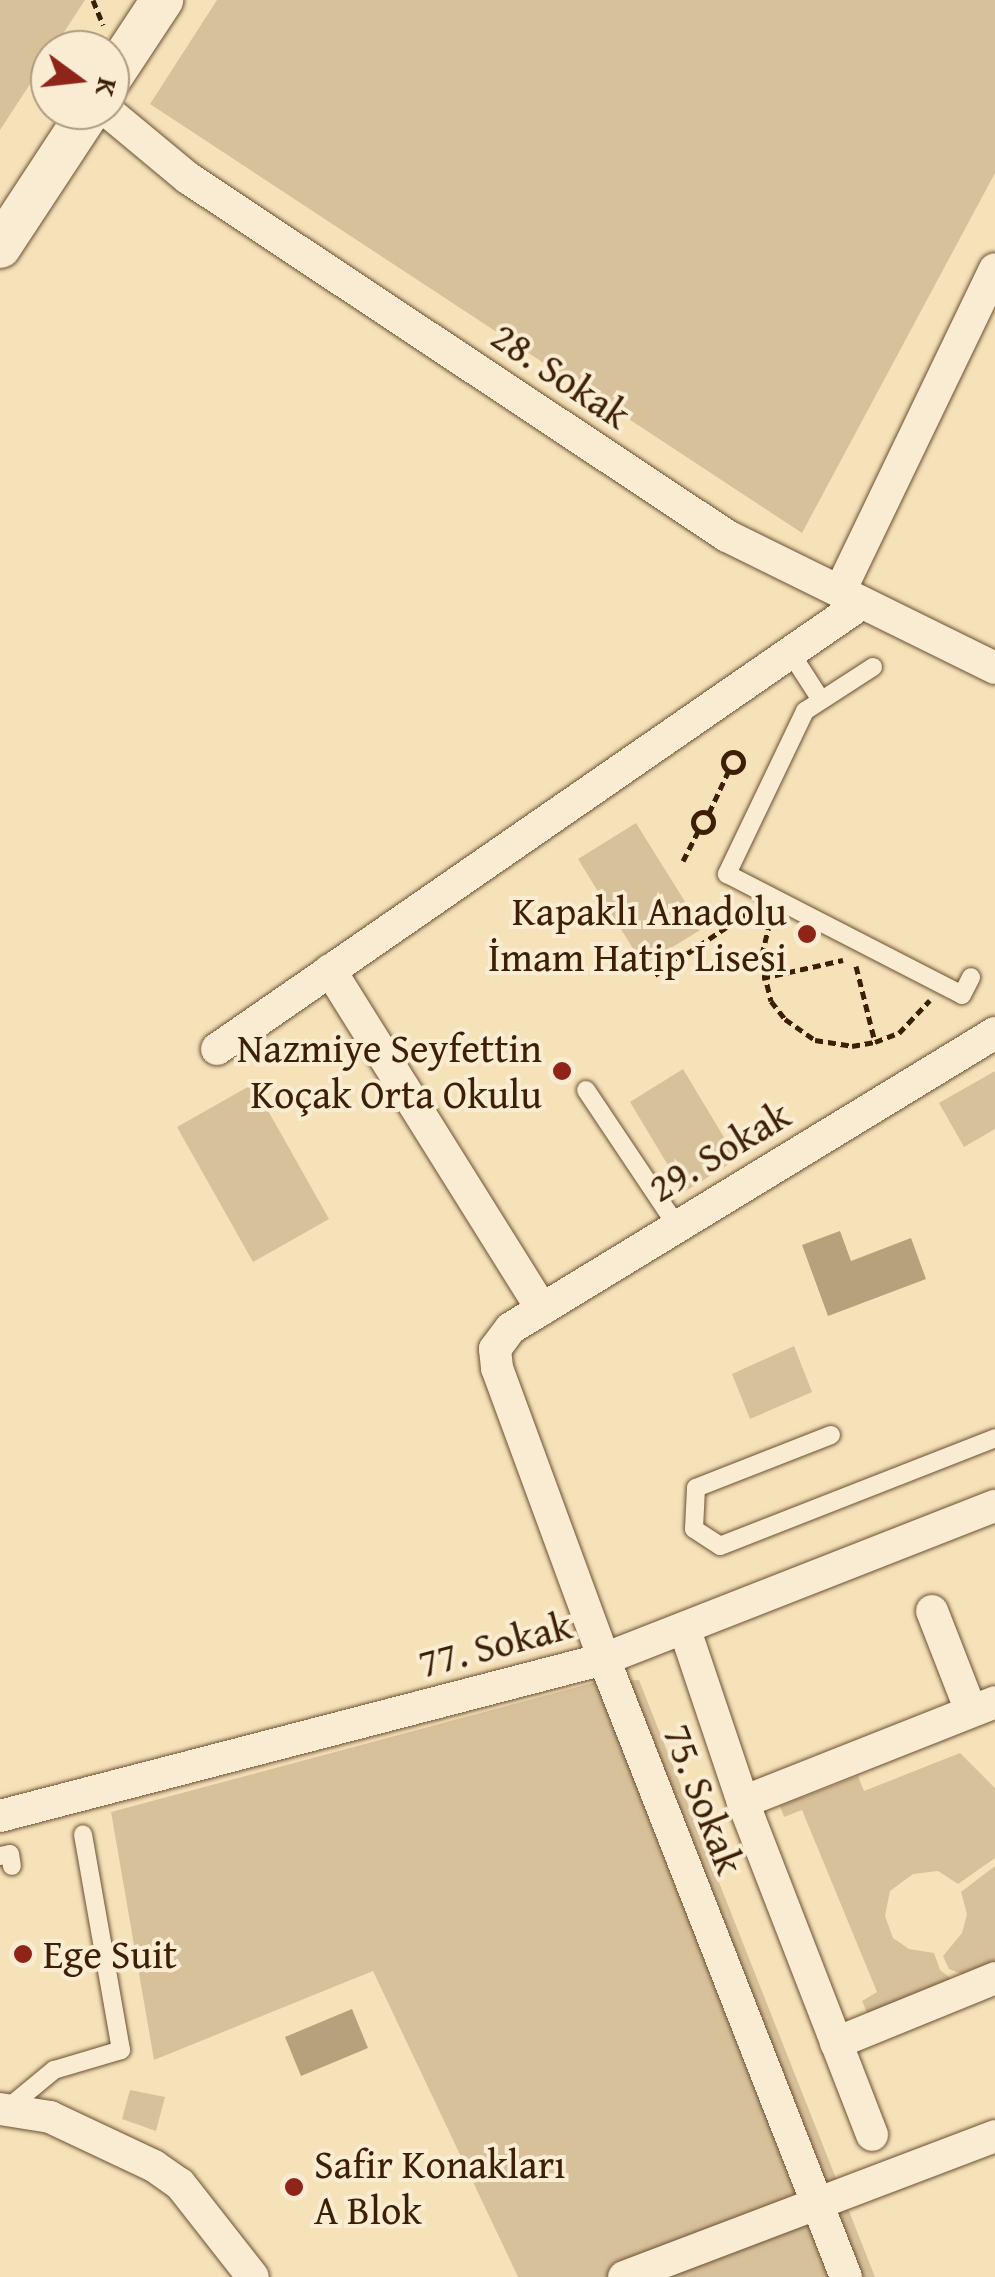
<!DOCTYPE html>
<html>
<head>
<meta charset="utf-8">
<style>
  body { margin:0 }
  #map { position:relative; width:995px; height:2277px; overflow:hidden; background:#f6e2b9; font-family:"Gentium Book Plus",serif }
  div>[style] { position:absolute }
  .green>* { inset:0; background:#d7c19a }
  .water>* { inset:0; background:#b7a07c }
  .path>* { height:5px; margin-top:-2.5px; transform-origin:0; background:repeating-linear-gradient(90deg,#3d1f05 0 8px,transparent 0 13px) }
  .path>.ring { margin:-2.5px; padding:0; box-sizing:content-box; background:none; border:5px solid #3d1f05; border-radius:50% }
  .roads { filter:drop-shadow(0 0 2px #6b5032) drop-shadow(0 0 2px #6b5032) }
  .service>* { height:18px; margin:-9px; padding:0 9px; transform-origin:9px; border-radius:9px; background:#f9ecd2 }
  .minor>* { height:32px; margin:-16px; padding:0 16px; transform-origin:16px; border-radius:16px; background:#f9ecd2 }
  .tertiary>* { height:42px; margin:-21px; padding:0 21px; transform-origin:21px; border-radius:21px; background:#f9ecd2 }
  .dots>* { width:28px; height:28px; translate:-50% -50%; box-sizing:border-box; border:5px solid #f9ecd2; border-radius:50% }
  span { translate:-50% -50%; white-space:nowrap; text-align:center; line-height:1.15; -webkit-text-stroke:8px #f9ecd2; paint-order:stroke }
  .street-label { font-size:40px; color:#3d1f05 }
  .poi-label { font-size:40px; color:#3d1f05 }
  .right { translate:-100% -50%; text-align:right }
  .left { translate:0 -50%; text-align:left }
  .north { position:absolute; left:30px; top:30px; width:100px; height:100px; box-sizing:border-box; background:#f9ecd2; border:2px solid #ae9a80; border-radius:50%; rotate:105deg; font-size:28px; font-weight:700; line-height:40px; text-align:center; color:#3d1f05 }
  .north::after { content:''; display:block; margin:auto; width:35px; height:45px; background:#8f2418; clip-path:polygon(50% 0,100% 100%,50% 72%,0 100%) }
</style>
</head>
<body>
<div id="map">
  <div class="green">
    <div style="clip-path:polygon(0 0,85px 0,0 130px)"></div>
    <div style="clip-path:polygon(217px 0,995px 0,995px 173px,802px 533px,150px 104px)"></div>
    <div style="clip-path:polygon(636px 823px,702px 929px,643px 965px,578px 859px)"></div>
    <div style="clip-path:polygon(683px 1069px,737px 1159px,684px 1192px,630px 1102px)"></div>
    <div style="clip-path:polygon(995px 1071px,995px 1129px,964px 1147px,939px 1103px)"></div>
    <div style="clip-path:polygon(253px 1084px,329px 1219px,253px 1262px,177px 1127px)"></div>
    <div style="clip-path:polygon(794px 1346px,812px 1392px,750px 1419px,732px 1374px)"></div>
    <div style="clip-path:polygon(639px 1680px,875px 2277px,518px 2277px,373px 1971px,154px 2060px,111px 1812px,596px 1682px)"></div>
    <div style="clip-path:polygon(960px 1753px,995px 1788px,995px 1858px,958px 1884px,938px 1871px,913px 1874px,890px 1891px,885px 1916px,893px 1938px,909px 1949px,934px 1953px,940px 1970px,953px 1980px,868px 2015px,862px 2001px,877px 1992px,802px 1810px,784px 1817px,780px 1806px,858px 1776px,864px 1791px)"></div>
    <div style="clip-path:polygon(995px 1866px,995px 1962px,967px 1976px,949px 1969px,943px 1956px,962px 1933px,967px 1914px,961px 1892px)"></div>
    <div style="clip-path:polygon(130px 2090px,165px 2097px,156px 2131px,122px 2119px)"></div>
  </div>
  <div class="water">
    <div style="clip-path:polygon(840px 1231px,851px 1261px,911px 1238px,926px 1279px,828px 1316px,802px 1245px)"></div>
    <div style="clip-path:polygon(352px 2009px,368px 2048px,301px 2076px,285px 2037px)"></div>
  </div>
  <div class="path">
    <div style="left:93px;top:0;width:27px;rotate:68deg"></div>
    <div class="ring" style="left:723px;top:752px;width:15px;height:15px"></div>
    <div class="ring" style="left:693px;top:812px;width:15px;height:15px"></div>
    <div style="left:709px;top:813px;width:45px;rotate:-65.1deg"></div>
    <div style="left:683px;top:861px;width:34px;rotate:-63deg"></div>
    <div style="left:770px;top:922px;width:38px;rotate:104deg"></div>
    <div style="left:761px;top:959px;width:43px;rotate:76.6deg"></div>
    <div style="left:771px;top:1001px;width:23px;rotate:52deg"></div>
    <div style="left:785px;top:1019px;width:37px;rotate:35deg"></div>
    <div style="left:815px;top:1040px;width:37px;rotate:9deg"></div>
    <div style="left:852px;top:1046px;width:23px;rotate:-10deg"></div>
    <div style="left:875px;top:1042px;width:26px;rotate:-21deg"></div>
    <div style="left:899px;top:1033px;width:45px;rotate:-46.8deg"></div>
    <div style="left:856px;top:966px;width:78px;rotate:76deg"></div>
    <div style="left:655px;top:975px;width:117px;rotate:-33.8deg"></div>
    <div style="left:762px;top:978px;width:83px;rotate:-12.5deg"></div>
  </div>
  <div class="roads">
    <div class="service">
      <div style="left:790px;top:652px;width:57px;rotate:57.1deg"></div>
      <div style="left:873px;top:667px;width:81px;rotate:147.1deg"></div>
      <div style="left:805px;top:711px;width:181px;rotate:115.6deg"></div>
      <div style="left:727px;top:874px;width:264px;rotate:27.2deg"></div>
      <div style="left:962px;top:995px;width:20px;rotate:-63deg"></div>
      <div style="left:586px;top:1090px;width:164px;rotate:56.2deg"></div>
      <div style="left:831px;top:1435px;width:145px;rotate:158.6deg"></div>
      <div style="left:696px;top:1488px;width:41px;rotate:92.8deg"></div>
      <div style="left:694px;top:1529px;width:31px;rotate:33deg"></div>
      <div style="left:720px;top:1546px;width:295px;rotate:-21.4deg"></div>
      <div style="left:0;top:1856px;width:10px;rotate:-11deg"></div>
      <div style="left:10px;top:1854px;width:12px;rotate:81deg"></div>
      <div style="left:8px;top:2108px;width:60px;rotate:-39.6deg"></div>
      <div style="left:54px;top:2070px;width:70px;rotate:-16.6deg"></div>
      <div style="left:121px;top:2050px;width:219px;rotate:-100deg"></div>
    </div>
    <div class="minor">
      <div style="left:106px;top:110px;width:107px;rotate:39.7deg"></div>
      <div style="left:188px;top:178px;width:647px;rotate:33.59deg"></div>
      <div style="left:727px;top:536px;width:299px;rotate:26.2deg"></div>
      <div style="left:840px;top:591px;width:357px;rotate:-64.3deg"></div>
      <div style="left:330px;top:970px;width:400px;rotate:58deg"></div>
      <div style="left:217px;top:1049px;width:784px;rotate:-34.66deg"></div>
      <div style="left:932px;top:1611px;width:107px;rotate:68.7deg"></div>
      <div style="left:685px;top:1630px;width:182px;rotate:71.4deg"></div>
      <div style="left:743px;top:1802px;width:357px;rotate:68.8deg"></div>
      <div style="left:743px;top:1802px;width:271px;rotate:-21.6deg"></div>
      <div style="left:0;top:1816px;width:624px;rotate:-14.57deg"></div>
      <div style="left:604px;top:1659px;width:420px;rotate:-21.4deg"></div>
      <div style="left:836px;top:2043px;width:172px;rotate:-22.2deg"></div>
      <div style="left:0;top:2109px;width:51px;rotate:9.1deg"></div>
      <div style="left:50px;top:2117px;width:115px;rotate:25.2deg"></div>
      <div style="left:154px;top:2166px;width:32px;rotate:35deg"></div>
      <div style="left:180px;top:2184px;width:118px;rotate:51.9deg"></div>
      <div style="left:624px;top:2277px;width:397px;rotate:-20.8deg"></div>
      <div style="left:846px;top:2277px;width:664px;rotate:-111.38deg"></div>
      <div style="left:604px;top:1659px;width:310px;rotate:-110.2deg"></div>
      <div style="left:497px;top:1368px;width:19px;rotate:-96deg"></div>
      <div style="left:495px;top:1349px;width:26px;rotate:-53deg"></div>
      <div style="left:511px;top:1328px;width:567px;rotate:-31.36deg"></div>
    </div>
    <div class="tertiary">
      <div style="left:110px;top:79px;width:95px;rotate:-56.6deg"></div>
      <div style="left:0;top:247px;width:164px;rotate:-56.7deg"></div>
    </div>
  </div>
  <div class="dots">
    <div style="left:807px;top:934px;background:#8f2418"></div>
    <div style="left:562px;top:1071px;background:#8f2418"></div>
    <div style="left:23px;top:1954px;background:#8f2418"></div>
    <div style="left:294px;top:2187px;background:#8f2418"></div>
  </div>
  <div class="street-label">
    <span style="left:561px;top:375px;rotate:34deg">28. Sokak</span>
    <span style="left:719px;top:1151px;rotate:-31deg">29. Sokak</span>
    <span style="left:495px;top:1644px;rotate:-15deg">77. Sokak</span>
    <span style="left:704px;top:1799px;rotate:69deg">75. Sokak</span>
  </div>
  <div class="poi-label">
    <span class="right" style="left:787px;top:934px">Kapaklı Anadolu<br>İmam Hatip Lisesi</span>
    <span class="right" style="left:542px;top:1071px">Nazmiye Seyfettin<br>Koçak Orta Okulu</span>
    <span class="left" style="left:43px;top:1954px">Ege Suit</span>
    <span class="left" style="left:314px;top:2187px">Safir Konakları<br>A Blok</span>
  </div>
  <div class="north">K</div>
</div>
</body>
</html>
